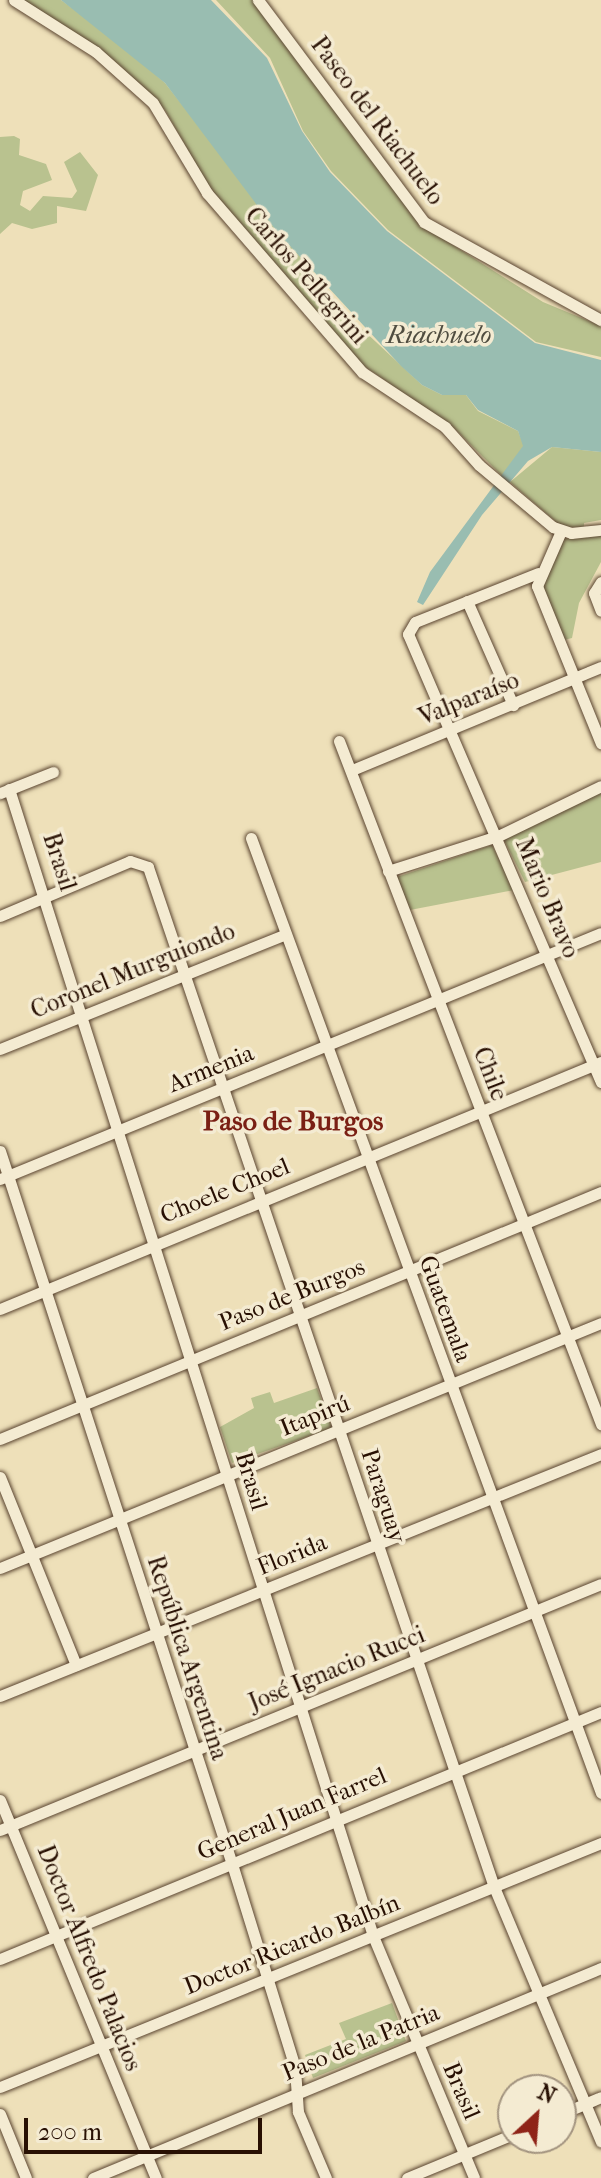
<!DOCTYPE html>
<html>
<head>
<meta charset="utf-8">
<style>
  body { margin:0 }
  #map { position:relative; width:601px; height:2178px; overflow:hidden; background:#eee0b9; font-family:"IM FELL French Canon",serif }
  div>[style] { position:absolute }
  .green>* { inset:0; background:#b9c28f }
  .water>* { inset:0; background:#99bdb1 }
  .roads { filter:drop-shadow(0 0 2px #5a4430) drop-shadow(0 0 2px #5a4430) }
  .minor>* { height:11px; margin:-5.5px; padding:0 5.5px; transform-origin:5.5px; border-radius:5.5px; background:#f4ebd2 }
  span { translate:-50% -50%; white-space:nowrap; text-align:center; line-height:1.15; -webkit-text-stroke:7px #f4ebd2; paint-order:stroke }
  .street-label { font-size:24px; color:#281003 }
  .water-label { font-size:26px; color:#504d40; font-style:italic }
  .quarter-label { font-size:28px; color:#7a1f14; font-weight:700 }
  .north { position:absolute; left:497px; top:2074px; width:80px; height:80px; box-sizing:border-box; background:#f4ebd2; border:2px solid #a2937f; border-radius:50%; rotate:26deg; font-size:22px; font-weight:700; line-height:32px; text-align:center; color:#281003 }
  .north::after { content:''; display:block; margin:auto; width:28px; height:36px; background:#8f2418; clip-path:polygon(50% 0,100% 100%,50% 72%,0 100%) }
  .scale { position:absolute; left:24px; top:2118px; width:238px; height:36px; box-sizing:border-box; border:4px solid #281003; border-top:0; padding-left:10px; font-size:24px; line-height:28px; white-space:nowrap; color:#281003; -webkit-text-stroke:6px #f4ebd2; paint-order:stroke }
</style>
</head>
<body>
<div id="map">
  <div class="green">
    <div style="clip-path:polygon(21px 0,61px 0,122px 45px,165px 83px,345px 313px,422px 385px,442px 395px,466px 395px,478px 411px,518px 431px,524px 446px,502px 476px,454px 428px,351px 357px,210px 188px,165px 110px,118px 64px)"></div>
    <div style="clip-path:polygon(216px 0,253px 0,418px 223px,543px 302px,601px 326px,601px 357px,536px 342px,388px 230px,331px 171px,303px 131px,270px 58px)"></div>
    <div style="clip-path:polygon(14px 136px,20px 139px,19px 155px,46px 164px,52px 180px,23px 191px,20px 205px,30px 211px,43px 196px,72px 198px,77px 191px,64px 162px,80px 152px,98px 175px,86px 211px,57px 206px,57px 223px,32px 229px,12px 223px,0 234px,0 137px)"></div>
    <div style="clip-path:polygon(552px 447px,601px 452px,601px 520px,584px 523px,584px 528px,562px 527px,510px 482px)"></div>
    <div style="clip-path:polygon(601px 534px,601px 562px,579px 603px,572px 638px,564px 640px,541px 587px,563px 539px)"></div>
    <div style="clip-path:polygon(601px 792px,601px 862px,525px 882px,502px 836px)"></div>
    <div style="clip-path:polygon(492px 845px,514px 890px,410px 910px,397px 877px)"></div>
    <div style="clip-path:polygon(317px 1388px,332px 1428px,232px 1463px,220px 1427px,254px 1408px,251px 1398px,270px 1392px,274px 1403px)"></div>
    <div style="clip-path:polygon(392px 2003px,406px 2041px,313px 2078px,305px 2055px,346px 2039px,339px 2023px)"></div>
  </div>
  <div class="water">
    <div style="clip-path:polygon(61px 0,211px 0,267px 58px,302px 131px,330px 172px,387px 231px,535px 343px,601px 360px,601px 452px,552px 447px,528px 461px,482px 515px,423px 605px,417px 602px,430px 572px,523px 446px,518px 431px,478px 410px,466px 395px,442px 395px,422px 385px,401px 366px,278px 233px,165px 83px)"></div>
  </div>
  <div class="roads">
    <div class="minor">
      <div style="left:14px;top:0;width:97px;rotate:32.4deg"></div>
      <div style="left:96px;top:52px;width:76px;rotate:41.8deg"></div>
      <div style="left:153px;top:103px;width:105px;rotate:59deg"></div>
      <div style="left:207px;top:193px;width:237px;rotate:49.1deg"></div>
      <div style="left:362px;top:372px;width:100px;rotate:33.5deg"></div>
      <div style="left:445px;top:427px;width:51px;rotate:48.2deg"></div>
      <div style="left:479px;top:465px;width:97px;rotate:40deg"></div>
      <div style="left:553px;top:527px;width:19px;rotate:18deg"></div>
      <div style="left:571px;top:533px;width:30px;rotate:-6deg"></div>
      <div style="left:258px;top:0;width:277px;rotate:53.2deg"></div>
      <div style="left:424px;top:222px;width:202px;rotate:29deg"></div>
      <div style="left:561px;top:531px;width:60px;rotate:113.6deg"></div>
      <div style="left:537px;top:586px;width:170px;rotate:67.9deg"></div>
      <div style="left:538px;top:573px;width:132px;rotate:158.3deg"></div>
      <div style="left:415px;top:622px;width:14px;rotate:120deg"></div>
      <div style="left:408px;top:634px;width:488px;rotate:66.7deg"></div>
      <div style="left:601px;top:582px;width:13px;rotate:122deg"></div>
      <div style="left:594px;top:593px;width:19px;rotate:69deg"></div>
      <div style="left:467px;top:601px;width:114px;rotate:66.1deg"></div>
      <div style="left:339px;top:741px;width:732px;rotate:69.01deg"></div>
      <div style="left:352px;top:770px;width:269px;rotate:-22.5deg"></div>
      <div style="left:9px;top:789px;width:1203px;rotate:72.39deg"></div>
      <div style="left:373px;top:1936px;width:262px;rotate:67.3deg"></div>
      <div style="left:0;top:793px;width:57px;rotate:-21.6deg"></div>
      <div style="left:251px;top:838px;width:1017px;rotate:69.87deg"></div>
      <div style="left:388px;top:871px;width:115px;rotate:-17.7deg"></div>
      <div style="left:498px;top:836px;width:114px;rotate:-25.9deg"></div>
      <div style="left:0;top:916px;width:141px;rotate:-22.9deg"></div>
      <div style="left:130px;top:861px;width:19px;rotate:18deg"></div>
      <div style="left:148px;top:867px;width:1077px;rotate:71.26deg"></div>
      <div style="left:494px;top:1887px;width:276px;rotate:67.2deg"></div>
      <div style="left:0;top:1049px;width:305px;rotate:-21.9deg"></div>
      <div style="left:0;top:1151px;width:750px;rotate:71.98deg"></div>
      <div style="left:232px;top:1864px;width:214px;rotate:72.8deg"></div>
      <div style="left:295px;top:2068px;width:44px;rotate:86.1deg"></div>
      <div style="left:298px;top:2112px;width:72px;rotate:67deg"></div>
      <div style="left:0;top:1179px;width:649px;rotate:-22.26deg"></div>
      <div style="left:0;top:1309px;width:650px;rotate:-22.34deg"></div>
      <div style="left:0;top:1439px;width:650px;rotate:-22.34deg"></div>
      <div style="left:0;top:1477px;width:203px;rotate:68deg"></div>
      <div style="left:0;top:1568px;width:649px;rotate:-22.18deg"></div>
      <div style="left:0;top:1696px;width:648px;rotate:-21.93deg"></div>
      <div style="left:0;top:1800px;width:409px;rotate:67.6deg"></div>
      <div style="left:0;top:1830px;width:649px;rotate:-22.26deg"></div>
      <div style="left:0;top:1959px;width:650px;rotate:-22.34deg"></div>
      <div style="left:0;top:2087px;width:649px;rotate:-22.1deg"></div>
      <div style="left:0;top:2114px;width:69px;rotate:67.9deg"></div>
      <div style="left:561px;top:2114px;width:43px;rotate:-23deg"></div>
      <div style="left:93px;top:2178px;width:550px;rotate:-22.46deg"></div>
      <div style="left:407px;top:2178px;width:115px;rotate:-22.5deg"></div>
    </div>
  </div>
  <div class="street-label">
    <span style="left:377px;top:121px;rotate:53deg">Paseo del Riachuelo</span>
    <span style="left:306px;top:276px;rotate:49deg">Carlos Pellegrini</span>
    <span style="left:469px;top:699px;rotate:-22deg">Valparaíso</span>
    <span style="left:59px;top:862px;rotate:72deg">Brasil</span>
    <span style="left:547px;top:898px;rotate:67deg">Mario Bravo</span>
    <span style="left:133px;top:971px;rotate:-22deg">Coronel Murguiondo</span>
    <span style="left:211px;top:1069px;rotate:-22deg">Armenia</span>
    <span style="left:490px;top:1074px;rotate:69deg">Chile</span>
    <span style="left:225px;top:1191px;rotate:-22deg">Choele Choel</span>
    <span style="left:292px;top:1295px;rotate:-22deg">Paso de Burgos</span>
    <span style="left:445px;top:1309px;rotate:70deg">Guatemala</span>
    <span style="left:315px;top:1416px;rotate:-22deg">Itapirú</span>
    <span style="left:251px;top:1481px;rotate:73deg">Brasil</span>
    <span style="left:383px;top:1496px;rotate:72deg">Paraguay</span>
    <span style="left:292px;top:1555px;rotate:-22deg">Florida</span>
    <span style="left:187px;top:1658px;rotate:72deg">República Argentina</span>
    <span style="left:337px;top:1669px;rotate:-22deg">José Ignacio Rucci</span>
    <span style="left:292px;top:1814px;rotate:-23deg">General Juan Farrel</span>
    <span style="left:292px;top:1945px;rotate:-22deg">Doctor Ricardo Balbín</span>
    <span style="left:89px;top:1958px;rotate:68deg">Doctor Alfredo Palacios</span>
    <span style="left:361px;top:2043px;rotate:-22deg">Paso de la Patria</span>
    <span style="left:461px;top:2091px;rotate:67deg">Brasil</span>
  </div>
  <div class="water-label">
    <span style="left:439px;top:335px">Riachuelo</span>
  </div>
  <div class="quarter-label">
    <span style="left:293px;top:1121px">Paso de Burgos</span>
  </div>
  <div class="north">N</div>
  <div class="scale">200 m</div>
</div>
</body>
</html>
